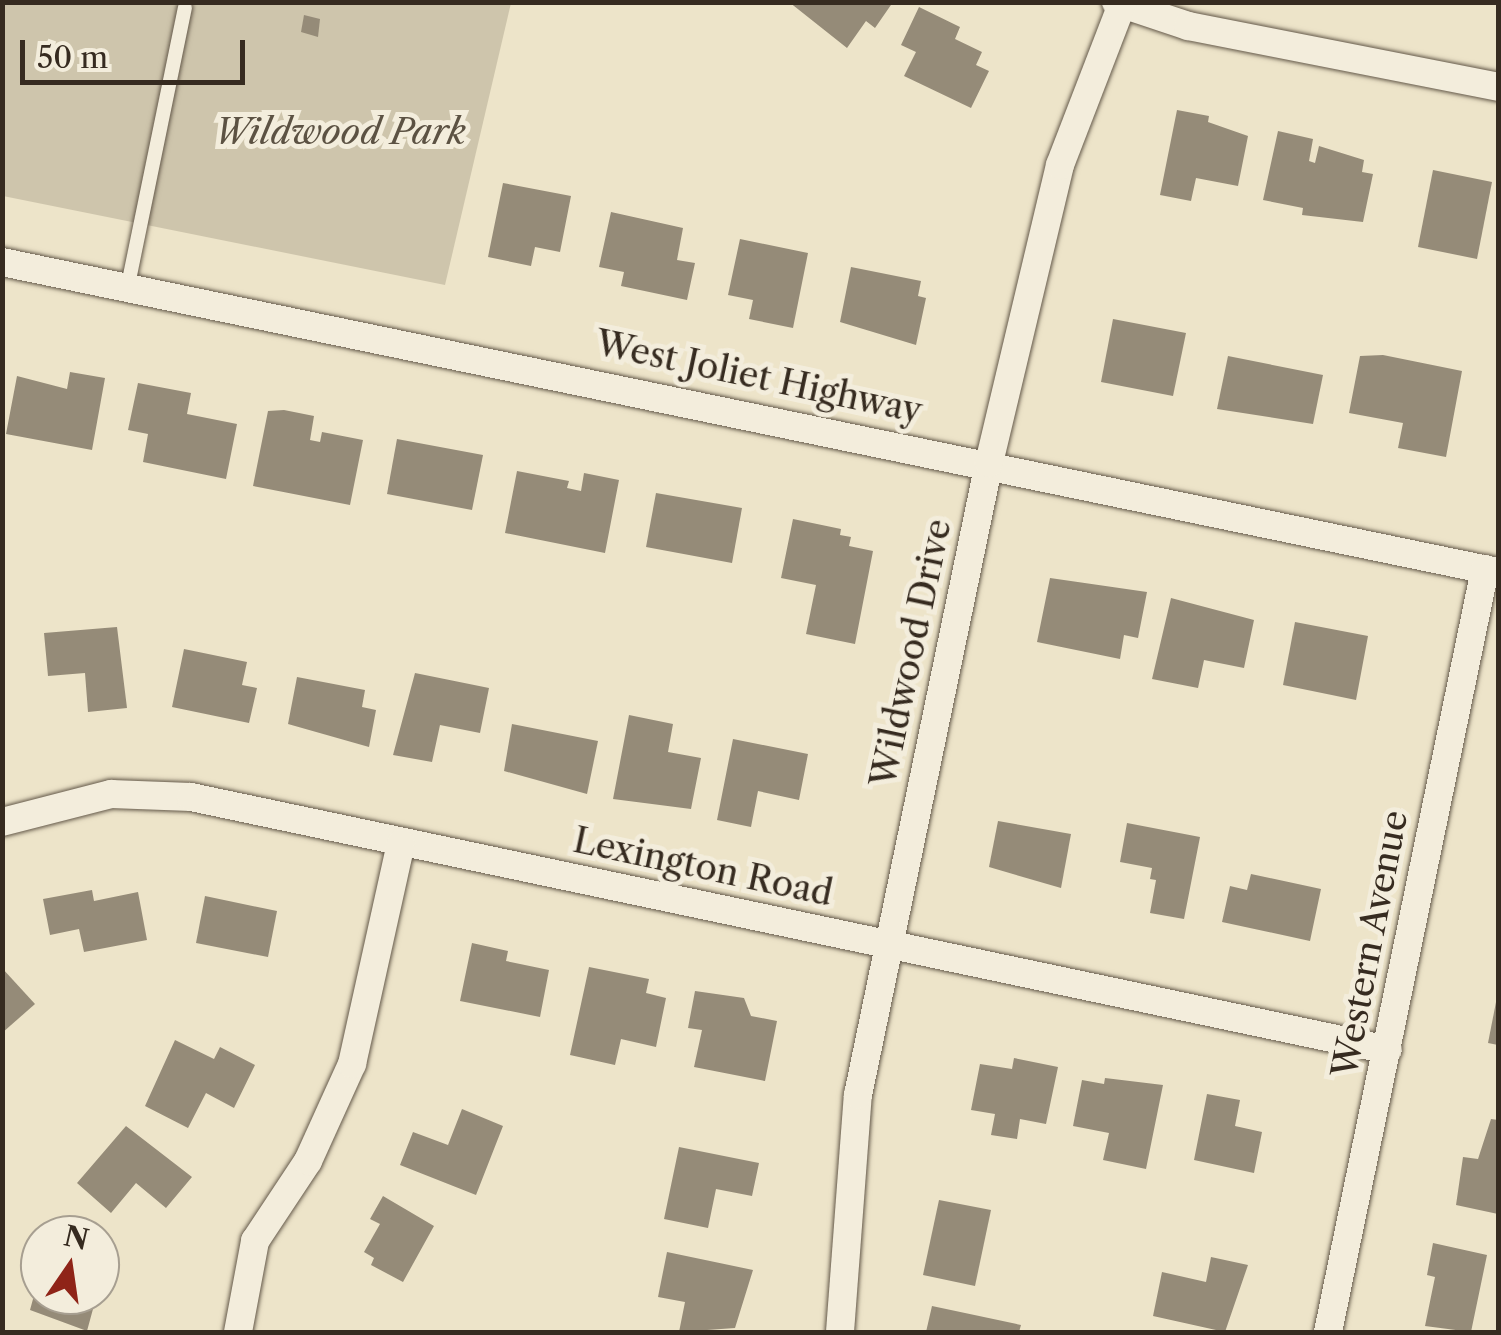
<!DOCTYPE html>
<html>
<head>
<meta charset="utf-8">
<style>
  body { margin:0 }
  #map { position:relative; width:1501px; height:1335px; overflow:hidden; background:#ede4c9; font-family:"Libre Caslon Text",serif }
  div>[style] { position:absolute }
  .green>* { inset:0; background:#cec5ac }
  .building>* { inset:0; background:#958b78 }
  .roads { filter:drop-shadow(0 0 2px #64594a) drop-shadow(0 0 2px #64594a) }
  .service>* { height:14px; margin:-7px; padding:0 7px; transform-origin:7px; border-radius:7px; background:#f3eddc }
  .minor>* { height:28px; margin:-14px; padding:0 14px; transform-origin:14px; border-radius:14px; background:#f3eddc }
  span { translate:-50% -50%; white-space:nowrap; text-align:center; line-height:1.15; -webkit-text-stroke:10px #f3eddc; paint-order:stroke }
  .park-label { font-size:35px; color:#5c5243; font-style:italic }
  .street-label { font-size:35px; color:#362b20 }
  .frame { position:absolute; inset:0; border:5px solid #362b20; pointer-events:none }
  .north { position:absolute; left:20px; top:1215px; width:100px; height:100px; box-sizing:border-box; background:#f3eddc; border:2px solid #a79f91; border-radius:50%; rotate:13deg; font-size:28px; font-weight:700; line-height:40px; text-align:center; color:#362b20 }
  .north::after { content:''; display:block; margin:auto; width:35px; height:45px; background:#8f2418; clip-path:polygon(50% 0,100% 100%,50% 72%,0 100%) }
  .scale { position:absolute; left:20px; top:40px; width:225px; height:45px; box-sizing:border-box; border:5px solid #362b20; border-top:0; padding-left:12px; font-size:30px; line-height:35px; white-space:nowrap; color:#362b20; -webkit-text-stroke:8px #f3eddc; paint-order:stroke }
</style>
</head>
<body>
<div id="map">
  <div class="green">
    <div style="clip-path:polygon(2px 3px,511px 3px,445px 285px,3px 196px)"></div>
  </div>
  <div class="building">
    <div style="clip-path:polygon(789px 2px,893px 2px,875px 28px,866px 21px,847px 48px)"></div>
    <div style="clip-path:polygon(919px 7px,960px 27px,955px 39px,982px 52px,976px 65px,989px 71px,971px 108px,904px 76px,916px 52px,901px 45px)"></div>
    <div style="clip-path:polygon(304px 15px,320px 19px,318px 37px,301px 32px)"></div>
    <div style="clip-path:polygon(1177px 110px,1209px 116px,1208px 122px,1248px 136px,1238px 186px,1196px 178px,1191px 201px,1160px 195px)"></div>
    <div style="clip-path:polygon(1278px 131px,1313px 139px,1309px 161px,1315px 163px,1319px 146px,1364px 160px,1362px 172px,1373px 174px,1363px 222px,1302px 215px,1303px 208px,1263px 200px)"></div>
    <div style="clip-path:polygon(1433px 170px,1492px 182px,1477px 259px,1418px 247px)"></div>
    <div style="clip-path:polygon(503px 183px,571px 196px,560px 252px,535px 247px,531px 266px,488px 257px)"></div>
    <div style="clip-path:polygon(611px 212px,683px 228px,677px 260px,695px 263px,687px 300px,621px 286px,624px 272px,599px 267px)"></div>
    <div style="clip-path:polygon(740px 239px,808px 253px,793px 328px,749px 319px,753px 300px,728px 295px)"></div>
    <div style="clip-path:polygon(851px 267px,921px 281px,918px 296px,926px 298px,916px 345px,840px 322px)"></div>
    <div style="clip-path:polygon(1113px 319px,1186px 333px,1173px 396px,1101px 382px)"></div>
    <div style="clip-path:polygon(1383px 355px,1462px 371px,1446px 457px,1398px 448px,1403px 423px,1349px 413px,1360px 356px)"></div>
    <div style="clip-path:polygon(1228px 356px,1323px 375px,1313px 424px,1217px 409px)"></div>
    <div style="clip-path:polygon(70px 372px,105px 378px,92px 450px,6px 434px,17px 376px,67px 389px)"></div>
    <div style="clip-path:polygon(138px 383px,191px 393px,187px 414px,237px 424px,226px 479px,143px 462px,148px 434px,128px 430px)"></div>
    <div style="clip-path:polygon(284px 410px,314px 416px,310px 440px,320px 442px,322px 432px,363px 440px,350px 505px,253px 486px,268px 411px)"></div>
    <div style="clip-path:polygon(397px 439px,483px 455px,472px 510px,387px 494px)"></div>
    <div style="clip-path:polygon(517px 471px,569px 481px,567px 488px,581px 491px,584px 473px,619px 480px,605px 553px,505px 533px)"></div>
    <div style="clip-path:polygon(656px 493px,742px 508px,732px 563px,646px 547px)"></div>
    <div style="clip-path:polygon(793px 519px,841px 529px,840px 535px,851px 537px,849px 546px,873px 551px,855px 644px,806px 634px,816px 585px,781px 578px)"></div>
    <div style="clip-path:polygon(1050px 578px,1147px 592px,1138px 638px,1124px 635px,1120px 659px,1037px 642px)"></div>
    <div style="clip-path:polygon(1171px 598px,1254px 620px,1244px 668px,1204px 660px,1198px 688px,1152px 679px)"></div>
    <div style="clip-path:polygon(1295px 622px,1368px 636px,1356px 700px,1283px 685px)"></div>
    <div style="clip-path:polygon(117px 627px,127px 708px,88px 712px,85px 673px,48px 676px,44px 633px)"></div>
    <div style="clip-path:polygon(184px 649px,247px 662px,242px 685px,257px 688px,249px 723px,172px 707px)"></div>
    <div style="clip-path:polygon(415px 673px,489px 688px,480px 733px,440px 725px,432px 762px,393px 755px)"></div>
    <div style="clip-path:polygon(297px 677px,365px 690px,362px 707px,376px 710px,369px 747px,288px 724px)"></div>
    <div style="clip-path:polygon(629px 715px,673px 724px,668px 752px,701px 758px,691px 809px,613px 799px)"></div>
    <div style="clip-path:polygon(512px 724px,598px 741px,587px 794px,504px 771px)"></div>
    <div style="clip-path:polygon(733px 739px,808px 754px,799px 800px,758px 791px,751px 827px,717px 820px)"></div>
    <div style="clip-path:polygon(998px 821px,1071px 834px,1061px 888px,989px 867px)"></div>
    <div style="clip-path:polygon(1127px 823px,1200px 837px,1184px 919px,1150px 913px,1156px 880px,1150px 879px,1152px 868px,1120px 862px)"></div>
    <div style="clip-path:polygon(1251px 874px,1321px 889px,1310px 941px,1222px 922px,1230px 886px,1247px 890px)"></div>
    <div style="clip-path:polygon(92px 890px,94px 901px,138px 892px,147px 940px,84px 952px,79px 929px,50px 935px,43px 899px)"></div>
    <div style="clip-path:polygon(205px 896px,277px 911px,268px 957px,196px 943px)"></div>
    <div style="clip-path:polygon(472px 943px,508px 951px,506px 961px,549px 970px,540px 1017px,460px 1001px)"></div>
    <div style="clip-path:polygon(589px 967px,649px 979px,646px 993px,666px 998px,656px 1047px,621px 1039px,615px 1065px,570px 1055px)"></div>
    <div style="clip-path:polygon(2px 968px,35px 1004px,2px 1033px)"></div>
    <div style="clip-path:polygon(695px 991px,744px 998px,751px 1016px,777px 1021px,765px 1081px,694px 1067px,702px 1030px,688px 1028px)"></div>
    <div style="clip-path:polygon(1497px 997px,1498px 997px,1498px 1045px,1488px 1043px)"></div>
    <div style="clip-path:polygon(175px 1040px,214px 1059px,220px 1047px,255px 1065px,234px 1108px,206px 1093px,188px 1128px,145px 1106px)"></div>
    <div style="clip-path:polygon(1014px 1058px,1058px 1067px,1046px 1124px,1020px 1119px,1017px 1139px,991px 1135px,995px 1114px,971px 1110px,980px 1064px,1012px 1069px)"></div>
    <div style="clip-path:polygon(1105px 1078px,1163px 1085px,1146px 1169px,1103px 1160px,1109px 1133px,1073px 1126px,1082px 1080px,1104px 1084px)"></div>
    <div style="clip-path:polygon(1207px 1094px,1240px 1100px,1235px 1126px,1262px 1132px,1254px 1173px,1194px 1160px)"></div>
    <div style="clip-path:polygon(462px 1109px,503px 1126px,476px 1195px,400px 1165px,413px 1132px,448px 1145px)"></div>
    <div style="clip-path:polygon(1491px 1119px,1498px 1120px,1498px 1214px,1456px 1205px,1463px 1157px,1478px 1159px)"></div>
    <div style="clip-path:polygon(126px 1126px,192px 1177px,166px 1208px,136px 1183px,111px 1213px,77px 1183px)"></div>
    <div style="clip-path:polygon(679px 1147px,759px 1163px,752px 1196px,716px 1189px,708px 1228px,664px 1219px)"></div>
    <div style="clip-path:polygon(383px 1196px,434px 1226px,403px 1282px,371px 1265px,374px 1258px,364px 1252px,380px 1224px,370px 1219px)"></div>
    <div style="clip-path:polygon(939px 1200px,991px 1210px,975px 1286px,923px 1275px)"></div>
    <div style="clip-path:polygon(1433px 1243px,1487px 1255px,1471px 1332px,1425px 1326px,1435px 1277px,1427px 1275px)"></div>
    <div style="clip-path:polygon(667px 1252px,753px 1270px,735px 1328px,679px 1332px,685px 1302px,658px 1297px)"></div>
    <div style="clip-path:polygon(1211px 1257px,1248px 1265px,1225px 1332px,1153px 1316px,1162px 1272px,1206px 1282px)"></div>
    <div style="clip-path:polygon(39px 1277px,40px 1295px,96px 1298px,87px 1331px,30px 1310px)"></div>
    <div style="clip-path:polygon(932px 1306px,1021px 1325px,1019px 1332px,926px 1332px)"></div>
  </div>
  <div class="roads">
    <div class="service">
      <div style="left:128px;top:285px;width:283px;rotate:-78.4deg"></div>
    </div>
    <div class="minor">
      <div style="left:1116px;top:2px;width:76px;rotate:18.4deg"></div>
      <div style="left:1188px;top:26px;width:316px;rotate:11.1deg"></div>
      <div style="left:2px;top:262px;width:1528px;rotate:11.71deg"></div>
      <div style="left:2px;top:822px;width:113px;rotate:-14.4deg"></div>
      <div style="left:111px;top:794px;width:80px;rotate:2.1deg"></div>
      <div style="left:191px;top:797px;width:1223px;rotate:11.93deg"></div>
      <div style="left:238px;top:1332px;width:93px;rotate:-79.4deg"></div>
      <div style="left:255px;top:1241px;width:96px;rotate:-56.5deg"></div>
      <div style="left:308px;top:1161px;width:107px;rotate:-65.6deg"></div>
      <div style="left:352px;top:1064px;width:226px;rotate:-77.5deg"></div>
      <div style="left:840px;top:1332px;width:238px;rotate:-85.7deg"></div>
      <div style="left:858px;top:1095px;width:645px;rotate:-78.29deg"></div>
      <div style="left:989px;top:463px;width:306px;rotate:-76.6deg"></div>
      <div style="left:1060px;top:165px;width:175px;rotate:-68.9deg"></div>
      <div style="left:1328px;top:1332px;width:779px;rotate:-78.37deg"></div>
    </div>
  </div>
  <div class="park-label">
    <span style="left:340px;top:132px">Wildwood Park</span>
  </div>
  <div class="street-label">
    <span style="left:759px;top:377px;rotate:12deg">West Joliet Highway</span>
    <span style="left:911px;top:653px;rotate:-78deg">Wildwood Drive</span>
    <span style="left:703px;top:867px;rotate:12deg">Lexington Road</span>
    <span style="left:1370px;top:944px;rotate:-79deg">Western Avenue</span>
  </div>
  <div class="frame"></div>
  <div class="north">N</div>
  <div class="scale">50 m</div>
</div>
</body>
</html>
